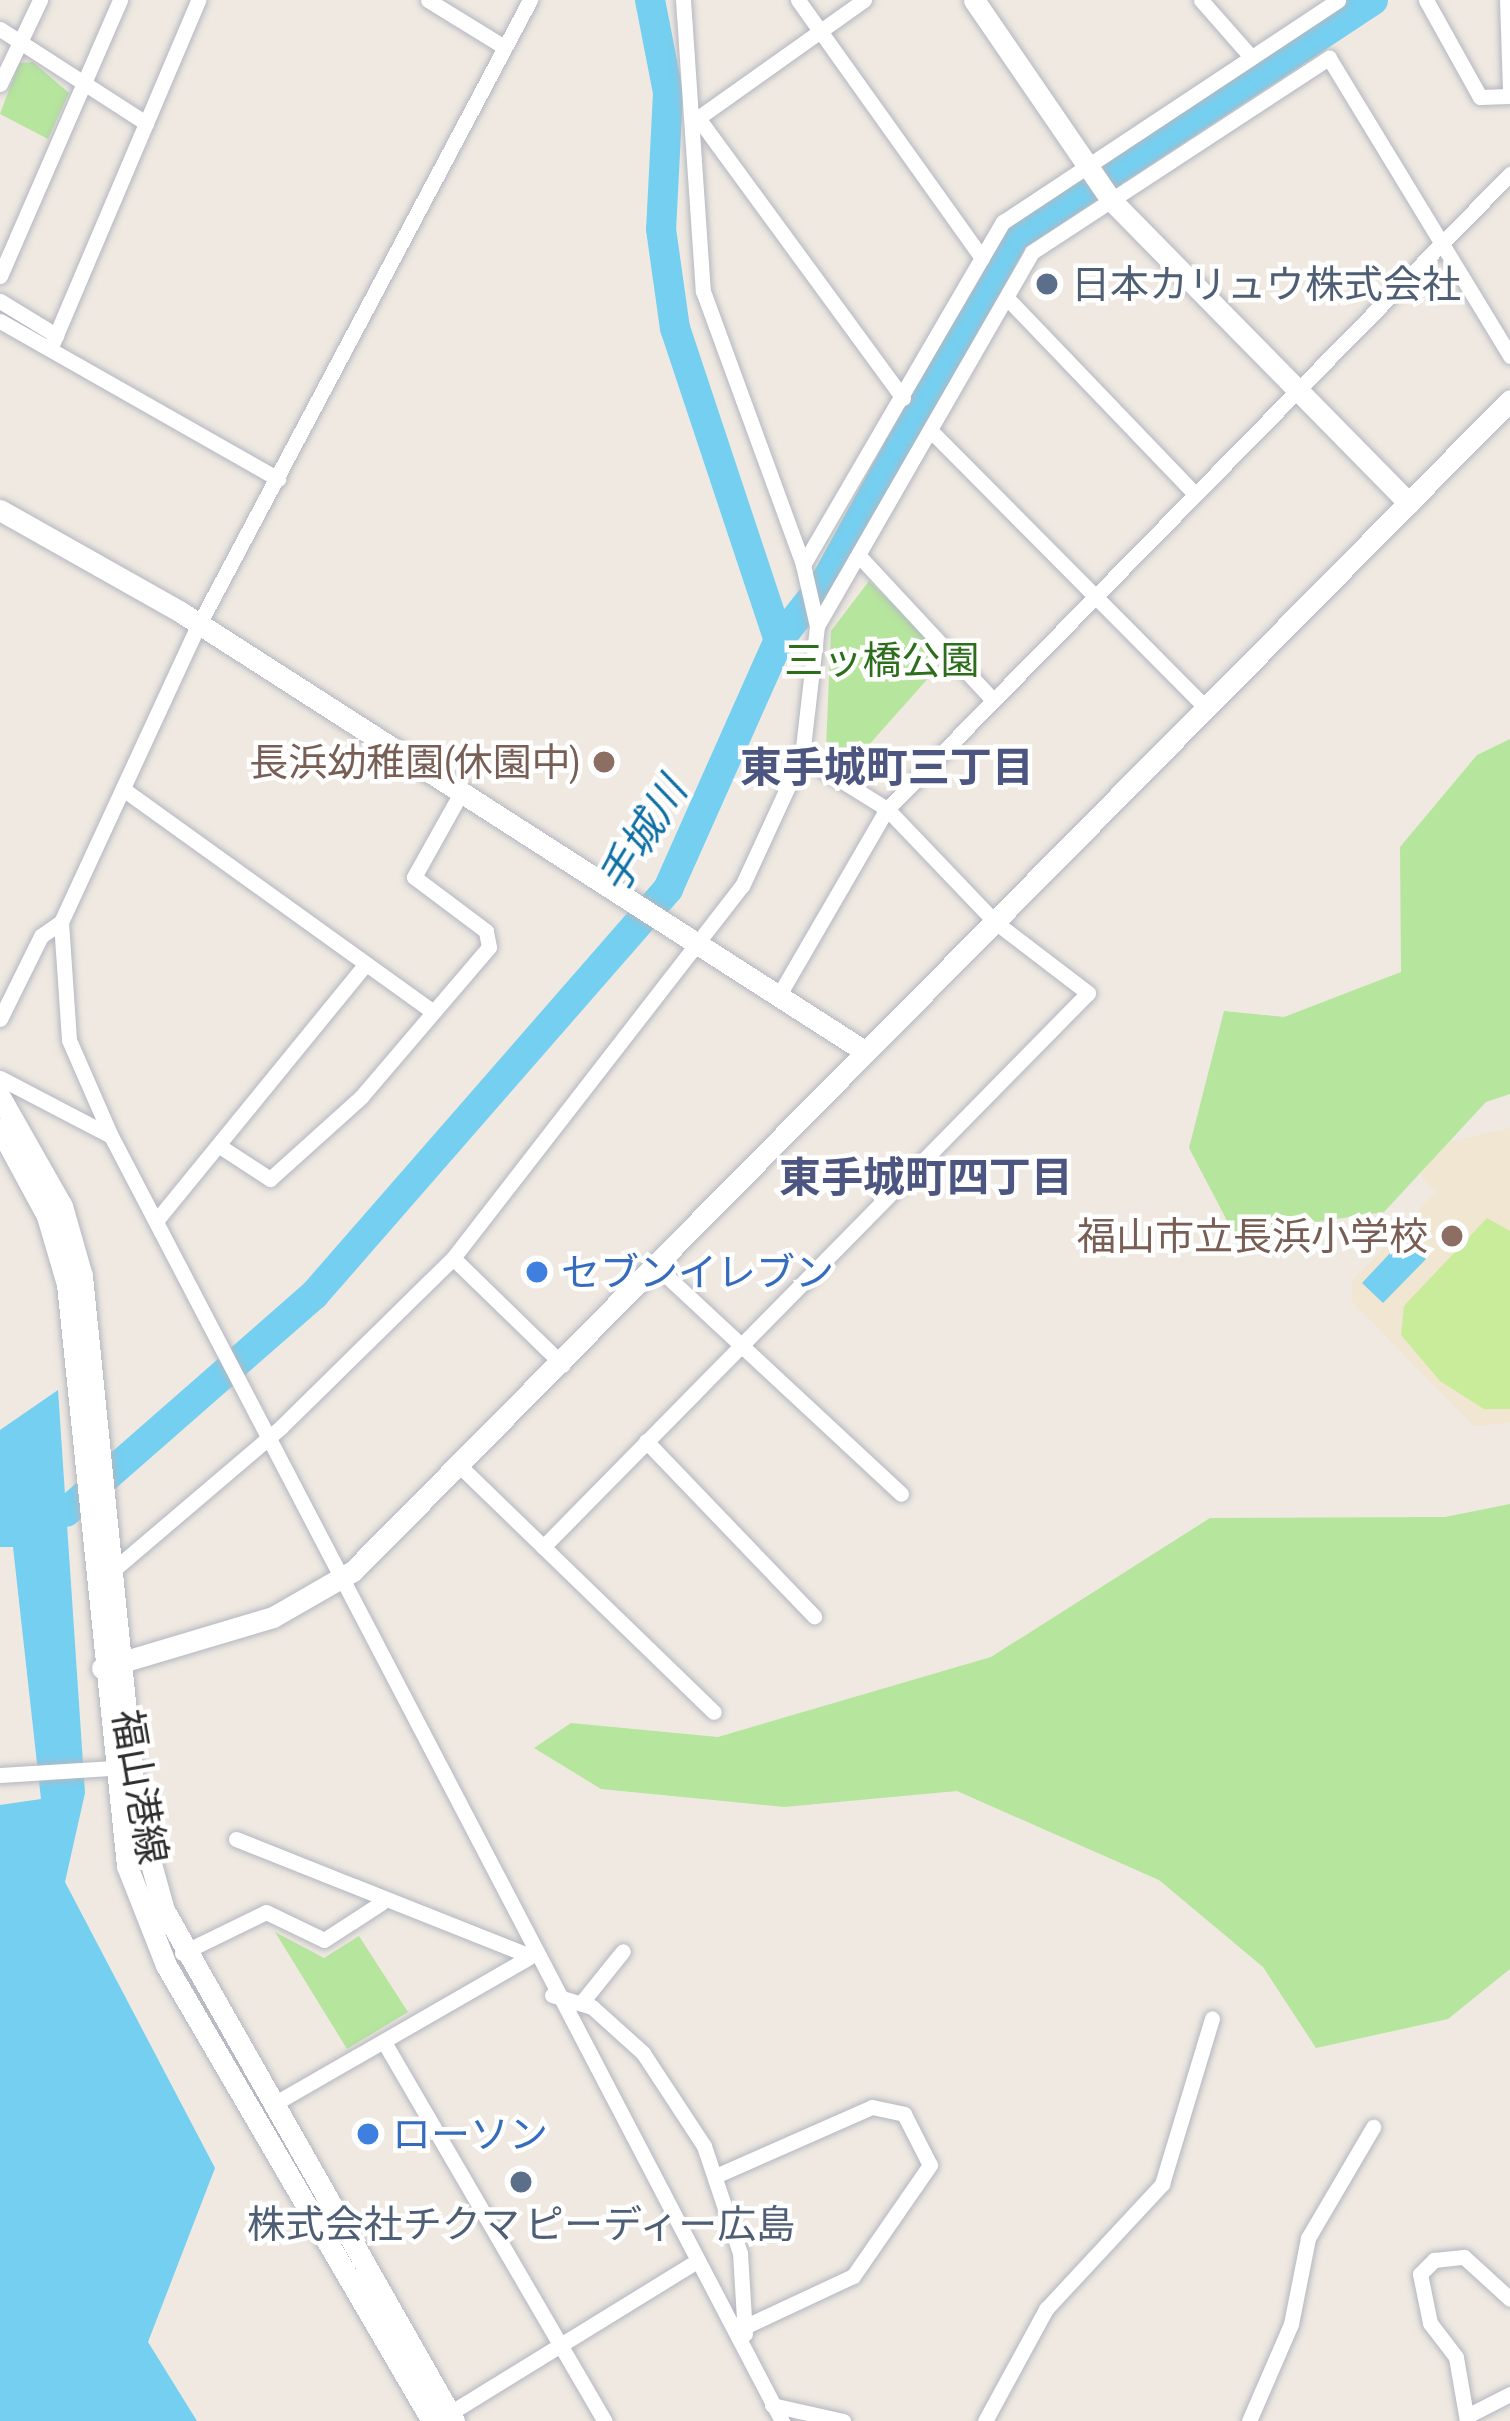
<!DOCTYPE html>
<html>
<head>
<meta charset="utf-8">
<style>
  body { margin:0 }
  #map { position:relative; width:1510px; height:2421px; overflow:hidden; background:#efe9e1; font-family:"Asap Condensed","Noto Sans JP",sans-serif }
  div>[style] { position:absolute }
  .education>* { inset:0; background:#f0e6d1 }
  .green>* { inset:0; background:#b6e59e }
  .pitch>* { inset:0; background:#c9ec9a }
  .water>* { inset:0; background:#75cff0 }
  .river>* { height:30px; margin:-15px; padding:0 15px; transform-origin:15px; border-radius:15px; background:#75cff0 }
  .roads { filter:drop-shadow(0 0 3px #b4b7c1) drop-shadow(0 0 3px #b4b7c1) }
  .street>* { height:15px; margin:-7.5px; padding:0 7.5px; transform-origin:7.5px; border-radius:7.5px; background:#fff }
  .secondary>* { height:21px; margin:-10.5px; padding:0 10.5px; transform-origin:10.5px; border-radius:10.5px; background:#fff }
  .dots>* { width:33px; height:33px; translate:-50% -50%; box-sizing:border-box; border:6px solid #fff; border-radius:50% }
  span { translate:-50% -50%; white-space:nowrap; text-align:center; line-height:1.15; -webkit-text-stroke:9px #fff; paint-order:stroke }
  .service-label { font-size:39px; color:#4e5e75 }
  .left { translate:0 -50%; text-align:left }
  .park-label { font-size:39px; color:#2c6e1b }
  .education-label { font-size:39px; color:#785e54 }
  .right { translate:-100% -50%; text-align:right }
  .shop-label { font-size:39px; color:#366cbe }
  .street-label { font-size:39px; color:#2e2e2e }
  .neighbourhood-label { font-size:42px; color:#4d5680; font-weight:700 }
  .water-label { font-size:42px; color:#0d6fa3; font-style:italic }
</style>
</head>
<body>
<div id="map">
  <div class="education">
    <div style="clip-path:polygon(1510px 1128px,1510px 1423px,1474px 1426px,1352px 1302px,1352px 1281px,1436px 1192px,1420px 1175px,1441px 1144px)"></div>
  </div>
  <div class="green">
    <div style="clip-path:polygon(33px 62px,69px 93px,48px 139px,0 114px,19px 63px)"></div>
    <div style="clip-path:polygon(869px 581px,947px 657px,851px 765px,826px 749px,831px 631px)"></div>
    <div style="clip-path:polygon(1510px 739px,1510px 1094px,1486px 1102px,1384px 1212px,1234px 1234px,1189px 1148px,1224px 1011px,1284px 1017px,1401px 972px,1400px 847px,1477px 755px)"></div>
    <div style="clip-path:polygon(1510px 1504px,1510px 1969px,1448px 2019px,1316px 2048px,1263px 1967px,1159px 1880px,957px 1791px,784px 1807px,601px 1789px,534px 1748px,571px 1723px,718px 1737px,991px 1657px,1210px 1518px,1445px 1517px)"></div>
    <div style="clip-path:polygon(275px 1932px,324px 1958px,359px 1936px,408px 2012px,347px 2049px)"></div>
  </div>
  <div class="pitch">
    <div style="clip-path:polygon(1487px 1218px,1510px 1231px,1510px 1409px,1484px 1409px,1440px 1381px,1401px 1335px,1404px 1306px)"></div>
  </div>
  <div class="water">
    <div style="clip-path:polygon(1406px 1236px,1428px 1257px,1383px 1303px,1362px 1283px)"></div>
    <div style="clip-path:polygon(58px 1390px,85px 1793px,65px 1882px,215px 2168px,148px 2342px,197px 2421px,0 2421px,0 1805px,41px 1799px,13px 1547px,0 1547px,0 1430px)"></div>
  </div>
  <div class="river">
    <div style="left:650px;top:0;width:95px;rotate:79deg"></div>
    <div style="left:668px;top:93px;width:136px;rotate:92.9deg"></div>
    <div style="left:661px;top:229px;width:100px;rotate:82deg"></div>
    <div style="left:675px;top:328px;width:329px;rotate:71.6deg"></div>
    <div style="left:66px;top:1512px;width:330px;rotate:-41.2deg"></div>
    <div style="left:314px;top:1295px;width:539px;rotate:-48.91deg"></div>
    <div style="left:668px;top:889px;width:273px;rotate:-66deg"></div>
    <div style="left:779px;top:640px;width:78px;rotate:-51.8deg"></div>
    <div style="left:827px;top:579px;width:390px;rotate:-61.3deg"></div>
    <div style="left:1014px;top:237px;width:430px;rotate:-33.4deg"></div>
  </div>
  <div class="roads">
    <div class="street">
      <div style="left:428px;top:0;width:89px;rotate:31.7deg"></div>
      <div style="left:683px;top:0;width:292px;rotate:86.1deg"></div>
      <div style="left:703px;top:291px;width:292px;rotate:69.9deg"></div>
      <div style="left:798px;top:0;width:317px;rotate:54.5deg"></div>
      <div style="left:864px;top:0;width:204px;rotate:144.6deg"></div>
      <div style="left:698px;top:118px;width:347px;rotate:53.8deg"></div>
      <div style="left:1201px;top:0;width:76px;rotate:48.7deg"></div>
      <div style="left:1426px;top:0;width:111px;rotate:60.9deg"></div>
      <div style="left:1480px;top:97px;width:30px;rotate:-2deg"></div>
      <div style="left:1507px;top:0;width:92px;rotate:88.1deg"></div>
      <div style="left:0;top:29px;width:174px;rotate:32.8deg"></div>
      <div style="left:0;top:84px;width:93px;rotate:-64.5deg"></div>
      <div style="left:0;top:276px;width:301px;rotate:-66.5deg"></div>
      <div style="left:1007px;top:298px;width:270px;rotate:46.2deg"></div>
      <div style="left:0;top:301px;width:66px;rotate:31.3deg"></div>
      <div style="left:0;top:321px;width:320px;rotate:29.6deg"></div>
      <div style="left:51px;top:347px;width:377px;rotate:-67deg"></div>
      <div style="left:932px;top:432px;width:389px;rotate:45.2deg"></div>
      <div style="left:861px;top:558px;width:194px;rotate:47.1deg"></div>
      <div style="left:817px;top:626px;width:431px;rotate:-60.1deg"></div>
      <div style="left:1032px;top:252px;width:355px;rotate:-33.2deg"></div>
      <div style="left:1329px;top:58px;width:349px;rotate:58.7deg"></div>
      <div style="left:123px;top:789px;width:380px;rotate:35.7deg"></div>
      <div style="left:61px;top:922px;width:118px;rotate:86.1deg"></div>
      <div style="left:69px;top:1040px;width:105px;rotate:66.4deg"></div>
      <div style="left:111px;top:1136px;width:1450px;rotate:62.43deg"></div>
      <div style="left:779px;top:995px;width:215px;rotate:-59.9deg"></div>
      <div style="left:887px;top:809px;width:890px;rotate:-45.55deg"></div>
      <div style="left:0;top:1019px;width:93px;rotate:-63.7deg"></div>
      <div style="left:41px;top:936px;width:24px;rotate:-35deg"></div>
      <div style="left:61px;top:922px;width:326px;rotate:-65.2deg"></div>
      <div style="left:198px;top:626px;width:709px;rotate:-62.06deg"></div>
      <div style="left:0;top:1078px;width:125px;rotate:27.6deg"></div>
      <div style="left:224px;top:1149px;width:55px;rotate:33.1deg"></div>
      <div style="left:270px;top:1179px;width:122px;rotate:-42deg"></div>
      <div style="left:361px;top:1097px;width:197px;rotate:-49.5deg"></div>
      <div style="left:489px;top:947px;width:16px;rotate:-101deg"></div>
      <div style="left:486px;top:931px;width:90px;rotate:-143.1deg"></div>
      <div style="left:414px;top:877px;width:96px;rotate:-60.8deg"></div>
      <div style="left:156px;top:1221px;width:330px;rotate:-50.8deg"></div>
      <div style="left:453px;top:1258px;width:153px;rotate:44.2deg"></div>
      <div style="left:657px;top:1267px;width:333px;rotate:42.9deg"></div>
      <div style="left:646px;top:1441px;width:243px;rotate:46.2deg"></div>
      <div style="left:463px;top:1469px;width:349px;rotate:44.1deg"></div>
      <div style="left:543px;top:1547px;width:777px;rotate:-45.47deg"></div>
      <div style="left:1088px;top:993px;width:117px;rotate:-142.6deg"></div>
      <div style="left:995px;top:922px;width:156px;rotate:-133.7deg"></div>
      <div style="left:887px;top:809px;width:100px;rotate:-148.1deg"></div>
      <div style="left:112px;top:1571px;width:222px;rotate:-40.4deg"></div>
      <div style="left:281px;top:1427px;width:241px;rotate:-44.5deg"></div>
      <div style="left:453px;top:1258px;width:471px;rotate:-52.2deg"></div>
      <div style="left:742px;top:886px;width:143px;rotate:-65.2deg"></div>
      <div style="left:802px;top:756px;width:131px;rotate:-83.4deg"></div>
      <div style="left:817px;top:626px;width:63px;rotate:-102.9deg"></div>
      <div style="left:803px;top:565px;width:397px;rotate:-59.8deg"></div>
      <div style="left:1003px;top:222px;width:402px;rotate:-33.5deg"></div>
      <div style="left:0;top:1775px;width:110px;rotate:-3.6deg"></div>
      <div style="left:236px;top:1839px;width:316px;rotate:21.7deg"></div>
      <div style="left:182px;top:1953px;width:93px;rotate:-26deg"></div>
      <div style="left:266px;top:1912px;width:64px;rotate:25.8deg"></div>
      <div style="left:324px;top:1940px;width:68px;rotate:-33deg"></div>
      <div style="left:552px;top:1995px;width:42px;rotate:16.7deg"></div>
      <div style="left:592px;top:2007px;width:69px;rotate:42deg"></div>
      <div style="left:643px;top:2053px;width:111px;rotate:56.7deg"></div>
      <div style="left:704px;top:2146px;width:113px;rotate:71.4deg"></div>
      <div style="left:740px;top:2253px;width:81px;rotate:86.5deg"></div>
      <div style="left:582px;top:2002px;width:65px;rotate:-51.2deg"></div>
      <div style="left:384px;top:2042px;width:439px;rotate:59.8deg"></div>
      <div style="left:272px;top:2105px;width:297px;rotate:-29.9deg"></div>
      <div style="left:720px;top:2174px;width:166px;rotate:-23.8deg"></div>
      <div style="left:872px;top:2107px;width:33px;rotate:12deg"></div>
      <div style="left:904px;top:2114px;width:57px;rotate:63deg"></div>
      <div style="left:930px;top:2165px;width:135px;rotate:124.7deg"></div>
      <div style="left:853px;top:2276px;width:120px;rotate:154.9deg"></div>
      <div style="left:772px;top:2405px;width:73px;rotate:12.7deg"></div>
      <div style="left:450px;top:2413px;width:283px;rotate:-31.6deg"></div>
      <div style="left:1467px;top:2416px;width:48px;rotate:-27.1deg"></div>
      <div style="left:985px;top:2421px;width:128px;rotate:-61.4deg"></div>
      <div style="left:1046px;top:2309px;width:171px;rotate:-47.1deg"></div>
      <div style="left:1162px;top:2184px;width:173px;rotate:-73.2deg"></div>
      <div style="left:1249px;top:2421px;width:106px;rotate:-66.6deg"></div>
      <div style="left:1291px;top:2324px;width:88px;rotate:-78.8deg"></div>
      <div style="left:1308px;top:2238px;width:129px;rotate:-59.6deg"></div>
      <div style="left:1467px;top:2421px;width:65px;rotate:-99.8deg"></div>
      <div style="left:1456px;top:2357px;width:43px;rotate:-127.4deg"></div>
      <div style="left:1430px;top:2323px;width:50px;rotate:-101.5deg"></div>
      <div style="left:1420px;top:2274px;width:20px;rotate:-45deg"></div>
      <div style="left:1434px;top:2260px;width:30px;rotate:-6deg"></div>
      <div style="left:1464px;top:2257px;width:62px;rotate:42.4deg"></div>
    </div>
    <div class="secondary">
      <div style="left:974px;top:0;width:242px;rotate:55.6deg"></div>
      <div style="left:1111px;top:200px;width:425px;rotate:45.5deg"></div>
      <div style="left:0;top:510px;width:206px;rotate:29.4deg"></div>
      <div style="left:179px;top:611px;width:816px;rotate:32.7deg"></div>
      <div style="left:0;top:1097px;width:125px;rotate:60.4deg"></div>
      <div style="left:62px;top:1206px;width:73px;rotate:74.1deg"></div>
      <div style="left:82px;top:1276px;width:537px;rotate:84.23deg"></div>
      <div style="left:136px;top:1810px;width:104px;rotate:74.4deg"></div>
      <div style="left:164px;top:1910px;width:588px;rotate:60.42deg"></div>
      <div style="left:0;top:1129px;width:99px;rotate:61.6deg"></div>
      <div style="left:47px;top:1216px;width:71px;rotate:73.6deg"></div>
      <div style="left:67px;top:1284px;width:585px;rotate:84.11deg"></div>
      <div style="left:127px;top:1866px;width:106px;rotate:68.5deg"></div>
      <div style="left:166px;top:1965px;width:528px;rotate:59.74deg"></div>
      <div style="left:102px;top:1668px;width:178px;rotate:-16.6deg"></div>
      <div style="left:273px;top:1617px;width:92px;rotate:-29.9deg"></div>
      <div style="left:353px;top:1571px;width:1646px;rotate:-45.34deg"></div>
    </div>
  </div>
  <div class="dots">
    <div style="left:1047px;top:284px;background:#5c6f8a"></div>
    <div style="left:604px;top:762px;background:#8d6e63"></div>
    <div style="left:1452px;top:1236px;background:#8d6e63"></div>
    <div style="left:537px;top:1272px;background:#3f7fe0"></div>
    <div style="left:368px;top:2134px;background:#3f7fe0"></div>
    <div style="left:521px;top:2182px;background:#5c6f8a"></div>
  </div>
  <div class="service-label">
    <span class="left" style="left:1071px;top:284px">日本カリュウ株式会社</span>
    <span style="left:521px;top:2224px">株式会社チクマ ピーディー広島</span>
  </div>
  <div class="park-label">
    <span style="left:882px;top:660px">三ッ橋公園</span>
  </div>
  <div class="education-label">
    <span class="right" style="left:580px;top:762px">長浜幼稚園(休園中)</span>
    <span class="right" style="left:1428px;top:1236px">福山市立長浜小学校</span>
  </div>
  <div class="shop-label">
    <span class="left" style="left:561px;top:1272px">セブンイレブン</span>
    <span class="left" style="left:392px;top:2134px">ローソン</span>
  </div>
  <div class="street-label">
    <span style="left:140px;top:1787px;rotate:80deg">福山港線</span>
  </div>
  <div class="neighbourhood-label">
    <span style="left:887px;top:767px">東手城町三丁目</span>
    <span style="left:926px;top:1177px">東手城町四丁目</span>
  </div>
  <div class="water-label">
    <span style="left:642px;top:835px;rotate:-58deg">手城川</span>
  </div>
</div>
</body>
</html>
